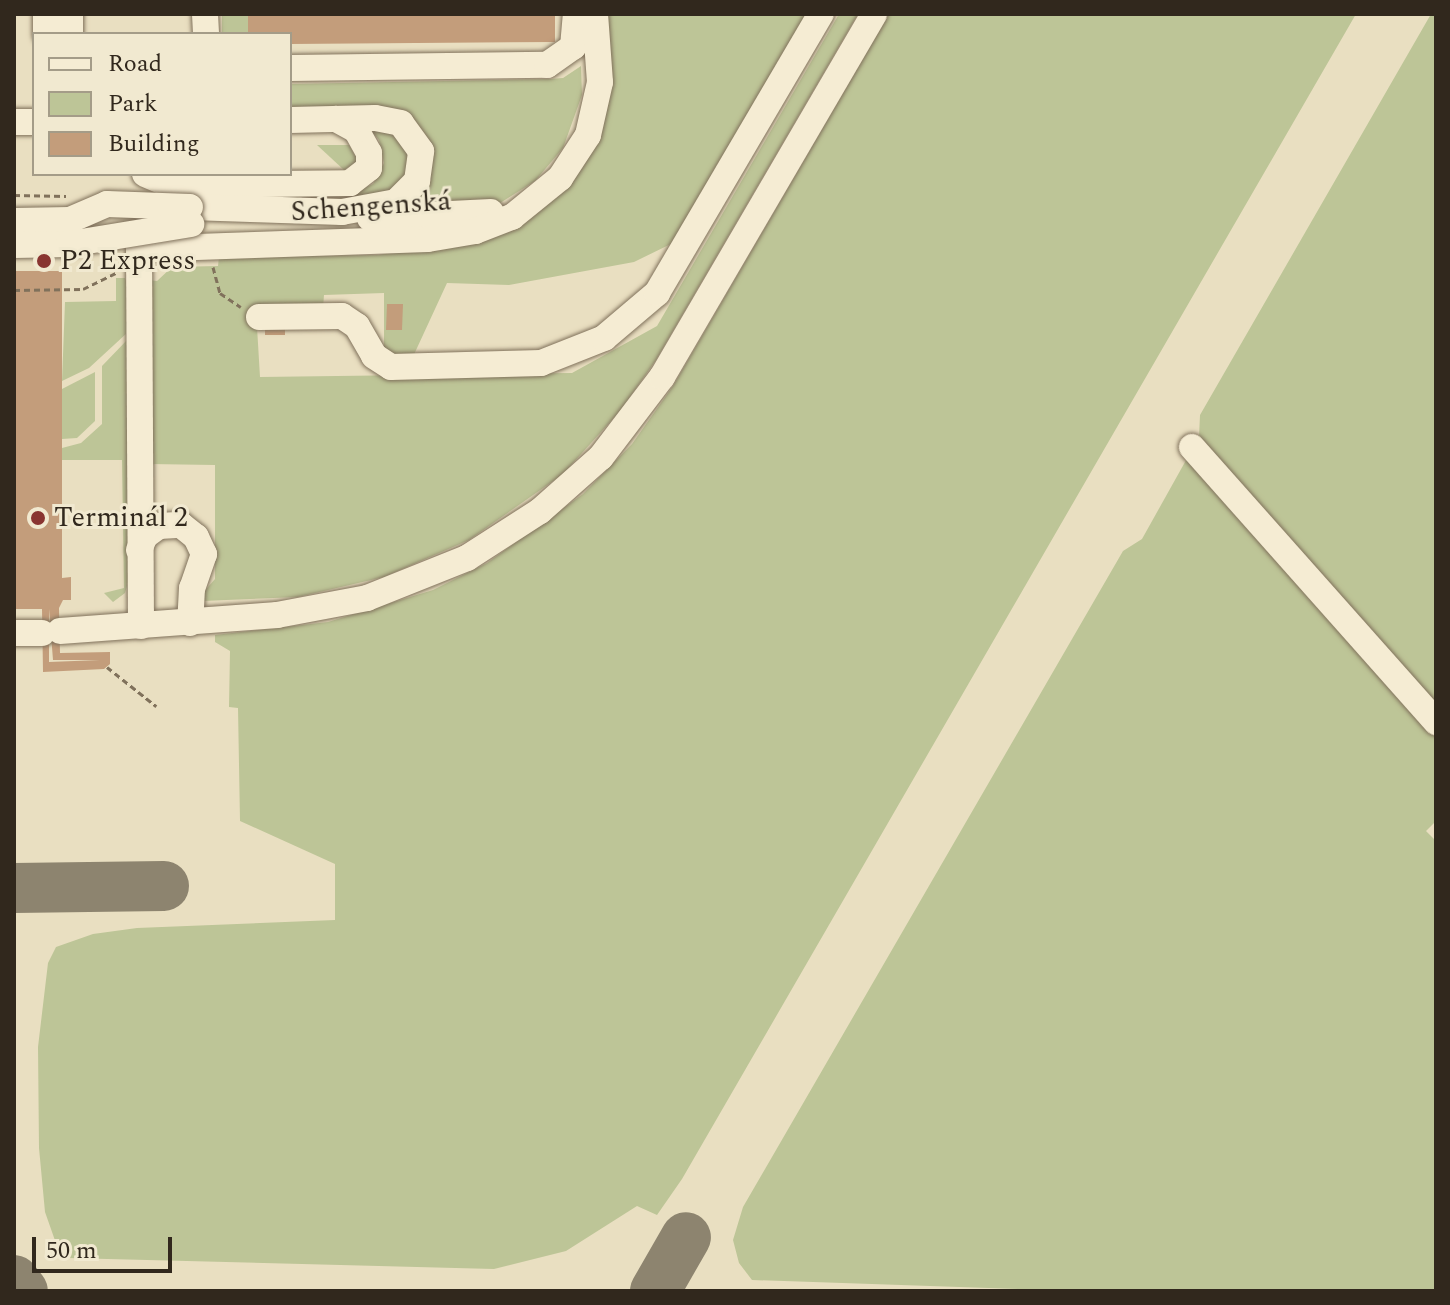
<!DOCTYPE html>
<html>
<head>
<meta charset="utf-8">
<style>
  body { margin:0 }
  #map { position:relative; width:1450px; height:1305px; overflow:hidden; background:#e9dfc1; font-family:Spectral,serif }
  div>[style] { position:absolute }
  .green>* { inset:0; background:#bdc597 }
  .taxiway>* { height:50px; margin:-25px; padding:0 25px; transform-origin:25px; border-radius:25px; background:#8d846f }
  .building>* { inset:0; background:#c39d7b }
  .path>* { height:3px; margin-top:-1.5px; transform-origin:0; background:repeating-linear-gradient(90deg,#80715b 0 6px,transparent 0 10px) }
  .roads { filter:drop-shadow(0 0 2px #80715b) drop-shadow(0 0 2px #80715b) }
  .minor>* { height:26px; margin:-13px; padding:0 13px; transform-origin:13px; border-radius:13px; background:#f5ecd3 }
  .bridges { filter:drop-shadow(0 0 2px #80715b) drop-shadow(0 0 2px #80715b) }
  .minor-bridge>* { height:26px; margin:-13px; padding:0 13px; transform-origin:13px; border-radius:13px; background:#f5ecd3 }
  .dots>* { width:22px; height:22px; translate:-50% -50%; box-sizing:border-box; border:4px solid #f1e9d0; border-radius:50% }
  span { translate:-50% -50%; white-space:nowrap; text-align:center; line-height:1.15; -webkit-text-stroke:6px #f1e9d0; paint-order:stroke }
  .street-label { font-size:28px; color:#31281d }
  .poi-label { font-size:28px; color:#31281d }
  .left { translate:0 -50%; text-align:left }
  .frame { position:absolute; inset:0; border:16px solid #31281d; pointer-events:none }
  .legend { position:absolute; left:32px; top:32px; width:260px; height:144px; box-sizing:border-box; background:#f1e9d0; border:2px solid #a49c88; margin:0; padding:10px 14px; list-style:none; font-size:24px; color:#31281d }
  .legend li { display:flex; align-items:center; gap:16px; height:40px }
  .legend b { width:40px; border:2px solid #a49c88 }
  .scale { position:absolute; left:32px; top:1237px; width:140px; height:36px; box-sizing:border-box; border:4px solid #31281d; border-top:0; padding-left:10px; font-size:24px; line-height:28px; white-space:nowrap; color:#31281d; -webkit-text-stroke:6px #f1e9d0; paint-order:stroke }
</style>
</head>
<body>
<div id="map">
  <div class="green">
    <div style="clip-path:polygon(222px 14px,248px 14px,248px 34px,222px 34px)"></div>
    <div style="clip-path:polygon(606px 14px,810px 14px,679px 240px,634px 262px,509px 285px,447px 283px,411px 361px,384px 359px,384px 293px,324px 295px,323px 308px,256px 310px,260px 377px,572px 373px,657px 326px,839px 14px,858px 14px,656px 360px,620px 411px,563px 474px,469px 540px,384px 577px,298px 597px,203px 601px,202px 594px,215px 579px,215px 465px,149px 464px,149px 280px,157px 281px,172px 267px,218px 266px,219px 257px,378px 255px,446px 244px,566px 181px)"></div>
    <div style="clip-path:polygon(889px 14px,1356px 14px,682px 1179px,657px 1215px,637px 1206px,566px 1251px,494px 1269px,68px 1258px,58px 1249px,45px 1212px,39px 1148px,38px 1047px,48px 963px,56px 947px,93px 934px,137px 928px,335px 920px,335px 864px,240px 821px,238px 708px,229px 707px,230px 651px,215px 642px,215px 635px,328px 622px,433px 590px,487px 563px,583px 494px,632px 444px,673px 386px)"></div>
    <div style="clip-path:polygon(1431px 14px,1436px 14px,1436px 821px,1426px 831px,1436px 841px,1436px 1291px,1076px 1291px,752px 1280px,739px 1263px,733px 1240px,743px 1207px,1123px 551px,1142px 539px,1199px 437px,1200px 415px)"></div>
    <div style="clip-path:polygon(581px 66px,582px 95px,563px 148px,535px 181px,492px 208px,407px 208px,425px 141px,290px 111px,290px 84px,550px 79px,563px 78px)"></div>
    <div style="clip-path:polygon(370px 129px,396px 133px,410px 148px,410px 182px,354px 203px,353px 193px,373px 184px,384px 163px,379px 140px)"></div>
    <div style="clip-path:polygon(317px 145px,349px 145px,358px 161px,344px 170px)"></div>
    <div style="clip-path:polygon(116px 278px,125px 278px,127px 284px,127px 333px,89px 368px,62px 381px,65px 302px,116px 301px)"></div>
    <div style="clip-path:polygon(128px 339px,129px 579px,125px 593px,113px 602px,104px 593px,124px 588px,122px 460px,62px 460px,62px 448px,81px 443px,102px 424px,102px 366px)"></div>
    <div style="clip-path:polygon(95px 372px,95px 421px,77px 438px,62px 439px,62px 389px)"></div>
  </div>
  <div class="taxiway">
    <div style="left:14px;top:888px;width:150px;rotate:-0.8deg"></div>
    <div style="left:14px;top:1280px;width:14px;rotate:51deg"></div>
    <div style="left:655px;top:1291px;width:62px;rotate:-60.1deg"></div>
  </div>
  <div class="building">
    <div style="clip-path:polygon(248px 14px,555px 14px,555px 42px,290px 44px,290px 34px,248px 34px)"></div>
    <div style="clip-path:polygon(evenodd,14px 271px,62px 271px,62px 578px,71px 577px,71px 600px,63px 600px,59px 608px,60px 653px,110px 652px,110px 664px,104px 669px,43px 672px,42px 609px,14px 609px,14px 271px,49px 609px,53px 660px,100px 660px,49px 662px,49px 609px)"></div>
    <div style="clip-path:polygon(387px 304px,403px 304px,402px 330px,386px 330px)"></div>
    <div style="clip-path:polygon(265px 320px,285px 320px,285px 335px,265px 335px)"></div>
  </div>
  <div class="path">
    <div style="left:14px;top:195px;width:52px;rotate:1.1deg"></div>
    <div style="left:213px;top:267px;width:27px;rotate:75deg"></div>
    <div style="left:220px;top:293px;width:25px;rotate:34deg"></div>
    <div style="left:14px;top:290px;width:69px;rotate:-0.8deg"></div>
    <div style="left:83px;top:289px;width:39px;rotate:-26deg"></div>
    <div style="left:107px;top:667px;width:63px;rotate:38.5deg"></div>
  </div>
  <div class="roads">
    <div class="minor">
      <div style="left:46px;top:14px;width:20px;rotate:90deg"></div>
      <div style="left:70px;top:14px;width:20px;rotate:90deg"></div>
      <div style="left:205px;top:14px;width:20px;rotate:87deg"></div>
      <div style="left:290px;top:68px;width:257px;rotate:-0.7deg"></div>
      <div style="left:547px;top:65px;width:32px;rotate:-35deg"></div>
      <div style="left:573px;top:47px;width:33px;rotate:-85deg"></div>
      <div style="left:14px;top:122px;width:20px"></div>
      <div style="left:145px;top:174px;width:28px;rotate:23deg"></div>
      <div style="left:171px;top:185px;width:179px;rotate:-0.6deg"></div>
      <div style="left:350px;top:183px;width:24px;rotate:-38deg"></div>
      <div style="left:369px;top:168px;width:15px;rotate:-90deg"></div>
      <div style="left:369px;top:153px;width:26px;rotate:-119deg"></div>
      <div style="left:356px;top:130px;width:23px;rotate:-151deg"></div>
      <div style="left:190px;top:207px;width:152px;rotate:1.9deg"></div>
      <div style="left:342px;top:212px;width:55px;rotate:-10.5deg"></div>
      <div style="left:396px;top:202px;width:30px;rotate:-45deg"></div>
      <div style="left:417px;top:181px;width:30px;rotate:-82deg"></div>
      <div style="left:421px;top:151px;width:34px;rotate:-126deg"></div>
      <div style="left:401px;top:123px;width:26px;rotate:-169deg"></div>
      <div style="left:375px;top:118px;width:85px;rotate:178.7deg"></div>
      <div style="left:370px;top:218px;width:121px;rotate:-2.8deg"></div>
      <div style="left:259px;top:317px;width:83px;rotate:-0.7deg"></div>
      <div style="left:342px;top:316px;width:18px;rotate:34deg"></div>
      <div style="left:357px;top:326px;width:34px;rotate:60deg"></div>
      <div style="left:374px;top:356px;width:20px;rotate:33deg"></div>
      <div style="left:391px;top:367px;width:150px;rotate:-1.5deg"></div>
      <div style="left:541px;top:363px;width:68px;rotate:-21.6deg"></div>
      <div style="left:604px;top:338px;width:70px;rotate:-40.3deg"></div>
      <div style="left:657px;top:293px;width:324px;rotate:-59.6deg"></div>
      <div style="left:1192px;top:447px;width:368px;rotate:48.4deg"></div>
      <div style="left:139px;top:550px;width:15px;rotate:-67deg"></div>
      <div style="left:145px;top:536px;width:17px;rotate:-36deg"></div>
      <div style="left:159px;top:526px;width:22px;rotate:-3deg"></div>
      <div style="left:181px;top:525px;width:19px;rotate:39deg"></div>
      <div style="left:196px;top:537px;width:19px;rotate:65deg"></div>
      <div style="left:204px;top:554px;width:36px;rotate:109deg"></div>
      <div style="left:192px;top:588px;width:35px;rotate:93deg"></div>
      <div style="left:141px;top:626px;width:377px;rotate:-90.3deg"></div>
      <div style="left:139px;top:249px;width:289px;rotate:-2deg"></div>
      <div style="left:428px;top:239px;width:48px;rotate:-9.7deg"></div>
      <div style="left:475px;top:231px;width:40px;rotate:-21deg"></div>
      <div style="left:512px;top:217px;width:62px;rotate:-39.1deg"></div>
      <div style="left:560px;top:178px;width:51px;rotate:-56.9deg"></div>
      <div style="left:588px;top:135px;width:54px;rotate:-77.2deg"></div>
      <div style="left:600px;top:82px;width:68px;rotate:-94.2deg"></div>
      <div style="left:60px;top:631px;width:218px;rotate:-4.2deg"></div>
      <div style="left:277px;top:615px;width:92px;rotate:-10.7deg"></div>
      <div style="left:367px;top:598px;width:108px;rotate:-21.8deg"></div>
      <div style="left:467px;top:558px;width:87px;rotate:-32.8deg"></div>
      <div style="left:540px;top:511px;width:81px;rotate:-41.5deg"></div>
      <div style="left:601px;top:457px;width:101px;rotate:-52.7deg"></div>
      <div style="left:662px;top:377px;width:420px;rotate:-59.7deg"></div>
      <div style="left:14px;top:633px;width:28px"></div>
    </div>
  </div>
  <div class="bridges">
    <div class="minor-bridge">
      <div style="left:14px;top:221px;width:56px;rotate:-1deg"></div>
      <div style="left:70px;top:220px;width:40px;rotate:-23.4deg"></div>
      <div style="left:107px;top:204px;width:83px;rotate:2.1deg"></div>
      <div style="left:14px;top:245px;width:55px;rotate:-1deg"></div>
      <div style="left:69px;top:244px;width:124px;rotate:-9.3deg"></div>
    </div>
  </div>
  <div class="dots">
    <div style="left:44px;top:261px;background:#893531"></div>
    <div style="left:38px;top:518px;background:#893531"></div>
  </div>
  <div class="street-label">
    <span style="left:371px;top:207px;rotate:-4deg">Schengenská</span>
  </div>
  <div class="poi-label">
    <span class="left" style="left:60px;top:261px">P2 Express</span>
    <span class="left" style="left:54px;top:518px">Terminál 2</span>
  </div>
  <div class="frame"></div>
  <ul class="legend">
  <li><b style="height:10px;background:#f5ecd3"></b>Road</li>
  <li><b style="height:22px;background:#bdc597"></b>Park</li>
  <li><b style="height:22px;background:#c39d7b"></b>Building</li>
  </ul>
  <div class="scale">50 m</div>
</div>
</body>
</html>
